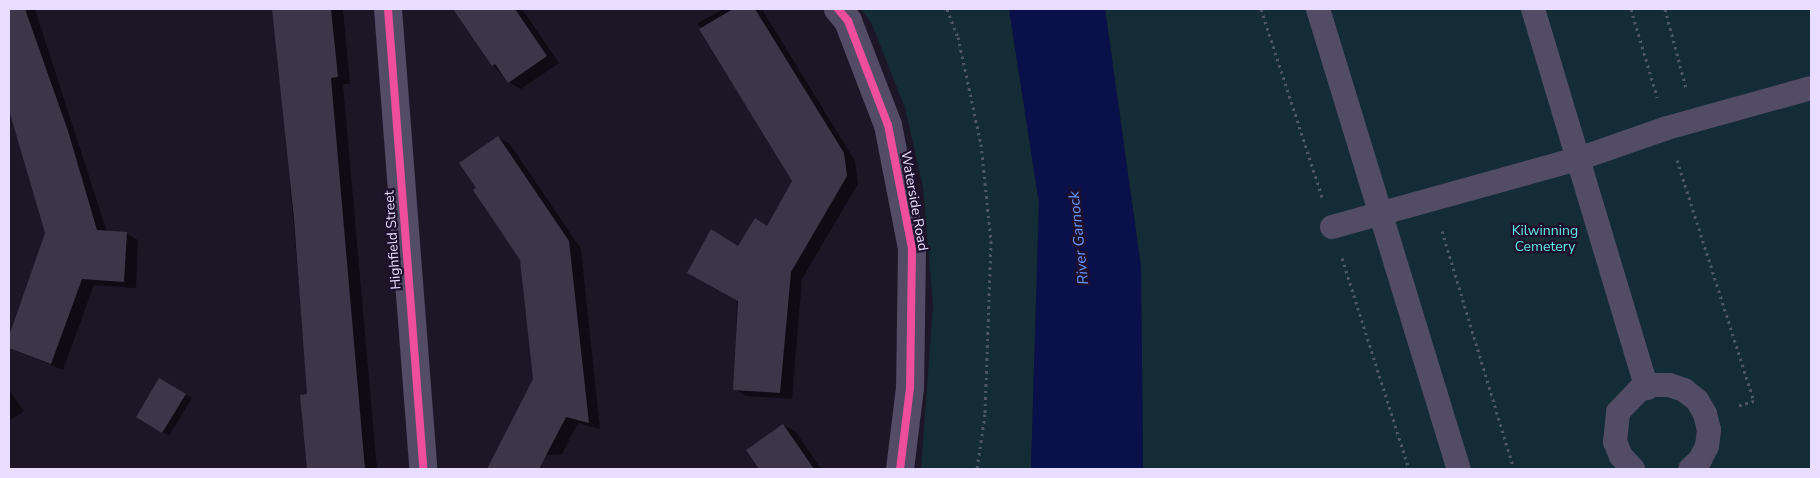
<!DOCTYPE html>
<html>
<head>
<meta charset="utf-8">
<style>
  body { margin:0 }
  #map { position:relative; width:1820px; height:478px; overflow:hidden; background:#1d1627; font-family:"Nunito Sans",sans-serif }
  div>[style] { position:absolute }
  .green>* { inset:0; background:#142c35 }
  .water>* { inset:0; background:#0a114a }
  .shadow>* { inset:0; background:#0007 }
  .building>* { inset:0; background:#3d3548 }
  .path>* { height:3px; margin-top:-1.5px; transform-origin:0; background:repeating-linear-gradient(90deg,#4e566a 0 2.5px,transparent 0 6.5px) }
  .service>* { height:24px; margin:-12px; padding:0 12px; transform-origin:12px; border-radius:12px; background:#534c67 }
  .minor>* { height:28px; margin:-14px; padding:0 14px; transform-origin:14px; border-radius:14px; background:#534c67 }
  .cycleway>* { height:8px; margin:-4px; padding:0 4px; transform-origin:4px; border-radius:4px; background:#ef4d9e }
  span { translate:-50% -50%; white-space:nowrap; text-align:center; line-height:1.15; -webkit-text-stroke:4.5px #1c102d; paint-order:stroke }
  .street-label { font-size:14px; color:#e8dcff }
  .park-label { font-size:14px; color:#60e7e4 }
  .water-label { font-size:15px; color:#6a97ff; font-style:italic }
  .frame { position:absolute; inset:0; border:10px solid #e8dcff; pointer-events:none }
</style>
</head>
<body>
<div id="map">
  <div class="green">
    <div style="clip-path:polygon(861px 9px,1009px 9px,1039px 203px,1031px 469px,921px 469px,933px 305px,923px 187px,905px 108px,871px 22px)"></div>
    <div style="clip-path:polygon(1105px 9px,1811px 9px,1811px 469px,1143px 469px,1141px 267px)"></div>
  </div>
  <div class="water">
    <div style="clip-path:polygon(1009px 9px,1105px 9px,1141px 267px,1143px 469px,1031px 469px,1039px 203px)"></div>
  </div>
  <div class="shadow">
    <div style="clip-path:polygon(9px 9px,35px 9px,107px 232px,126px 233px,138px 240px,136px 288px,94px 285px,63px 370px,9px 348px,47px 233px,9px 106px)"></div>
    <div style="clip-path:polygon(274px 9px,343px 9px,350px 84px,343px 84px,377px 469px,308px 469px,301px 396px,309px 395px)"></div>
    <div style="clip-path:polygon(460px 9px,522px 9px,559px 63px,521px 89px,508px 82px,493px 65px)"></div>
    <div style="clip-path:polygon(723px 9px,762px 9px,855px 161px,858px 184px,802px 279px,792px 399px,746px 396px,734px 389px,739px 247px,768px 227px,793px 181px,698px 23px)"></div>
    <div style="clip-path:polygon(498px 137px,510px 144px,581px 249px,600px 429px,578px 423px,562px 454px,510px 458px,534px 379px,521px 259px,478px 188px)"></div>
    <div style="clip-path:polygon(160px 380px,192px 398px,169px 436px,138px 417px)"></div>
    <div style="clip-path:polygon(9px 390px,24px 411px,9px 421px)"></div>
    <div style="clip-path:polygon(783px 425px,796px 432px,821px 469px,759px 469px,747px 450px)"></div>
  </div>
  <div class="building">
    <div style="clip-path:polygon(9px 9px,25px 9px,68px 131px,97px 230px,127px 232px,124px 282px,82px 279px,51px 364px,9px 348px,9px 336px,45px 233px,9px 110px)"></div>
    <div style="clip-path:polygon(272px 9px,331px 9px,338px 77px,331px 78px,365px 469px,307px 469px,300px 395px,307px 394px,294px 219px)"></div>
    <div style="clip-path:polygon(453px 9px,515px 9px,547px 56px,508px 83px,495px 64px,492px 66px)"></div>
    <div style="clip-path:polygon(733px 9px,755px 9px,844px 153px,847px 176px,791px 272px,780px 393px,733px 390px,738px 301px,687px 273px,711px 229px,738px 246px,755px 218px,767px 226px,792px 181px,699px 29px)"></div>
    <div style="clip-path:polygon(498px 136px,569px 241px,589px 423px,566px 417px,539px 469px,487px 469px,533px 379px,520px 260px,473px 190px,476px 188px,459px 163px)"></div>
    <div style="clip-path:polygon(159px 378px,186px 394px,162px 433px,136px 417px)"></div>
    <div style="clip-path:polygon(783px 424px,814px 469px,759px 469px,746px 450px)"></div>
  </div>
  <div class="path">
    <div style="left:947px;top:9px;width:30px;rotate:69deg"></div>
    <div style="left:958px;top:37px;width:109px;rotate:77.9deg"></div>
    <div style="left:981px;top:144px;width:98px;rotate:84.1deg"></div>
    <div style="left:991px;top:241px;width:173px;rotate:92deg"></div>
    <div style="left:985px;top:414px;width:56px;rotate:98.3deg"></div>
    <div style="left:1261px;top:9px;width:198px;rotate:72deg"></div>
    <div style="left:1631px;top:9px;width:92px;rotate:73.5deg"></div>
    <div style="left:1665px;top:9px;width:82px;rotate:75.1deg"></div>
    <div style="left:1677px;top:160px;width:253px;rotate:72.3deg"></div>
    <div style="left:1754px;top:401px;width:18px;rotate:164deg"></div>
    <div style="left:1442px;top:231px;width:249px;rotate:73.2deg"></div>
    <div style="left:1342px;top:258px;width:221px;rotate:72.4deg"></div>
  </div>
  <div class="service">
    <div style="left:1318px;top:9px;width:481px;rotate:73deg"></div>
    <div style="left:1533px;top:9px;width:396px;rotate:73.3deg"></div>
    <div style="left:1332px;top:227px;width:255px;rotate:-15.5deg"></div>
    <div style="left:1578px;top:159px;width:94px;rotate:-19.2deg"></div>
    <div style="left:1667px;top:128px;width:149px;rotate:-15.5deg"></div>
    <div style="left:1633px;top:469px;width:18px;rotate:-133deg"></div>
    <div style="left:1621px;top:456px;width:15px;rotate:-113deg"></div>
    <div style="left:1615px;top:442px;width:30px;rotate:-84deg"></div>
    <div style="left:1618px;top:412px;width:30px;rotate:-46deg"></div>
    <div style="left:1639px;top:390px;width:15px;rotate:-20deg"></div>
    <div style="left:1653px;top:385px;width:16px"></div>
    <div style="left:1669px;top:385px;width:16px;rotate:18deg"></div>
    <div style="left:1684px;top:390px;width:16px;rotate:38deg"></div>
    <div style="left:1697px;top:400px;width:16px;rotate:60deg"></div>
    <div style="left:1705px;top:414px;width:16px;rotate:76deg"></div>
    <div style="left:1709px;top:430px;width:16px;rotate:97deg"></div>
    <div style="left:1707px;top:446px;width:16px;rotate:117deg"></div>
    <div style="left:1700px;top:460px;width:13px;rotate:138deg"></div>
  </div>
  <div class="minor">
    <div style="left:388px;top:9px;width:461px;rotate:85.6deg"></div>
    <div style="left:838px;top:9px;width:16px;rotate:50deg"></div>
    <div style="left:848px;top:21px;width:111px;rotate:69deg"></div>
    <div style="left:888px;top:125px;width:126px;rotate:79deg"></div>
    <div style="left:912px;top:249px;width:139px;rotate:90.8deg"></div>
    <div style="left:910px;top:388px;width:82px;rotate:97deg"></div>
  </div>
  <div class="cycleway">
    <div style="left:388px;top:9px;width:461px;rotate:85.6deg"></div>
    <div style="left:838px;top:9px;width:16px;rotate:50deg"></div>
    <div style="left:848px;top:21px;width:111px;rotate:69deg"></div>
    <div style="left:888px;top:125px;width:126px;rotate:79deg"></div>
    <div style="left:912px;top:249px;width:139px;rotate:90.8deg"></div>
    <div style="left:910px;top:388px;width:82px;rotate:97deg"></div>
  </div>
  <div class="street-label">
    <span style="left:914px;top:201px;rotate:80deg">Waterside Road</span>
    <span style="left:393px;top:240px;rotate:-94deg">Highfield Street</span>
  </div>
  <div class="park-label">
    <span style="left:1545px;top:239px">Kilwinning<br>Cemetery</span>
  </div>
  <div class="water-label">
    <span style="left:1079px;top:238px;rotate:-96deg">River Garnock</span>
  </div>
  <div class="frame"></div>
</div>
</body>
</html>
